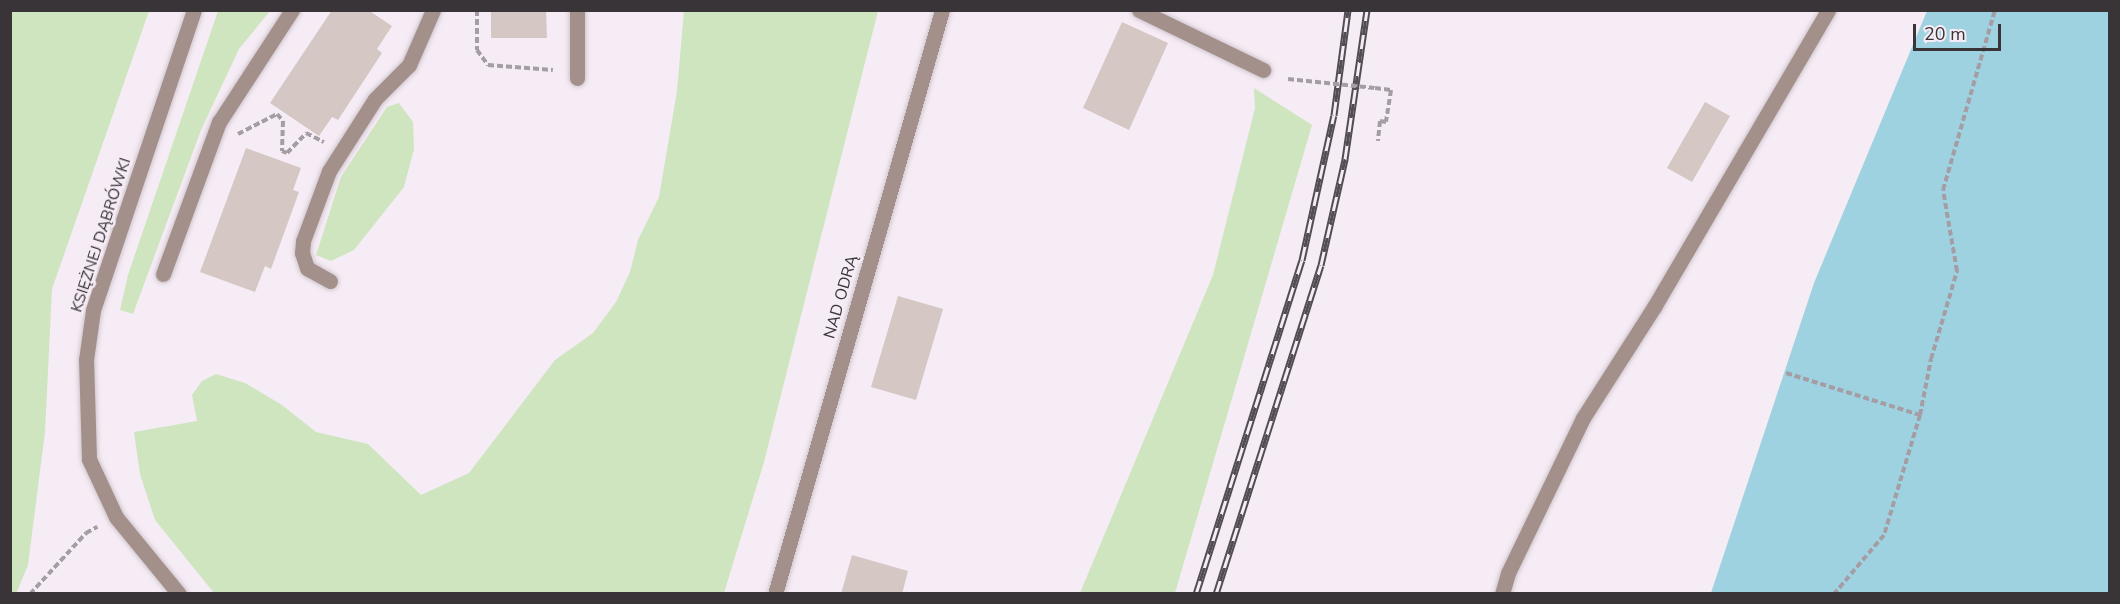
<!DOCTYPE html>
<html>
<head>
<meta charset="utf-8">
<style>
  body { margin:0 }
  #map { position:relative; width:2120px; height:604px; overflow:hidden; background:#f6ecf5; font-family:"Nunito Sans",sans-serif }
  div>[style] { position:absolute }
  .green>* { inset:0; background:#cee5bf }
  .water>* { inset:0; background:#9ed2e0 }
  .building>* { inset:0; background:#d5c7c4 }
  .path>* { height:4px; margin-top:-2px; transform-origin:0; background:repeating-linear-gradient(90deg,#a49da4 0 6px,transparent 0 9px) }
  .roads { filter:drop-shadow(0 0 2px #d0c7cf) drop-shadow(0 0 2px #d0c7cf) }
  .minor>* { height:15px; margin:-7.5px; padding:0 7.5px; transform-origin:7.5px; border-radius:7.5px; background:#a4908b }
  .rail>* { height:7px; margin-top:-3.5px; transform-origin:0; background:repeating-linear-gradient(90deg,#f6ecf5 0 14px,#524d52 0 28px); box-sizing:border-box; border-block:2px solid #524d52 }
  .path-bridge>* { height:4px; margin-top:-2px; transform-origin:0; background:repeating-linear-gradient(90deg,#a49da4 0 6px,transparent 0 9px) }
  span { translate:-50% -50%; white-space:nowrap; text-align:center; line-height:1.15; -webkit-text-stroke:5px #f6ecf5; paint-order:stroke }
  .street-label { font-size:16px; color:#383438 }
  .frame { position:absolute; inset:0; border:12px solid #383438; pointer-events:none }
  .scale { position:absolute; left:1913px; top:24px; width:88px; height:27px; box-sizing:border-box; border:3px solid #383438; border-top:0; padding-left:8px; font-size:18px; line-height:21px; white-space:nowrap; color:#383438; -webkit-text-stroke:4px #f6ecf5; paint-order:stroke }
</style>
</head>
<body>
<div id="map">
  <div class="green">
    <div style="clip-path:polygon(11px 10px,149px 11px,52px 289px,45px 432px,28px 565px,16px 594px,10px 593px)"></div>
    <div style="clip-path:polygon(218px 11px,270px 11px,239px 49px,201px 130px,133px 314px,120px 310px,128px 275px)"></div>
    <div style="clip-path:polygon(684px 11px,878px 11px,764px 462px,724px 593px,214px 593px,155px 520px,140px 474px,134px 432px,197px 421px,192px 395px,202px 381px,216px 374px,245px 383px,282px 405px,316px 432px,368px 444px,421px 495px,469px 473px,555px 360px,593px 333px,616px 302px,630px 272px,638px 240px,659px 197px,677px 91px)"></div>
    <div style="clip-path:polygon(1254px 88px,1312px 125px,1175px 593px,1080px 593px,1213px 275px,1255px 108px)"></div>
    <div style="clip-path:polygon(399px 103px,413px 122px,414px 149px,404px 187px,354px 250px,331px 261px,316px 255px,341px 177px,387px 107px)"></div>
  </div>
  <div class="water">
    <div style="clip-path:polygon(1927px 11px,2109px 11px,2109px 593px,1711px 593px,1814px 283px)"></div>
  </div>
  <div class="building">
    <div style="clip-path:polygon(332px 10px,368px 10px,392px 26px,377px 49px,382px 53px,338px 120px,332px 117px,319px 136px,270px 103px)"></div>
    <div style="clip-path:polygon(491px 10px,546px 10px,547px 38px,491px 38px)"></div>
    <div style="clip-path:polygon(1122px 22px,1168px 43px,1129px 130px,1083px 108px)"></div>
    <div style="clip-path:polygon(1705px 102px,1730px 116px,1692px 182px,1667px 168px)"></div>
    <div style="clip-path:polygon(246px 148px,301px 168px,293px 190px,299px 192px,271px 269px,265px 266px,255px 292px,200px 272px)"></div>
    <div style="clip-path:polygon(898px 296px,943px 309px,916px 400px,871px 387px)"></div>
    <div style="clip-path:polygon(852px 555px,908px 571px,902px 594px,841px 594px)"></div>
  </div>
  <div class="path">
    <div style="left:477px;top:10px;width:40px;rotate:90deg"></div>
    <div style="left:477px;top:50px;width:19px;rotate:54deg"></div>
    <div style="left:488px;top:65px;width:65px;rotate:4.4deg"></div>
    <div style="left:1375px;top:88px;width:16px;rotate:7deg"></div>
    <div style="left:1391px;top:90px;width:32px;rotate:99deg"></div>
    <div style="left:1386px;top:122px;width:6px;rotate:-171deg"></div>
    <div style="left:1380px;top:121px;width:20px;rotate:96deg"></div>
    <div style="left:238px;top:134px;width:44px;rotate:-27.1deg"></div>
    <div style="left:277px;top:114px;width:9px;rotate:49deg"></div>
    <div style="left:283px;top:121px;width:30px;rotate:92deg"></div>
    <div style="left:282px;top:151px;width:5px;rotate:22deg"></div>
    <div style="left:287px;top:153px;width:28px;rotate:-46deg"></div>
    <div style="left:306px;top:133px;width:20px;rotate:27deg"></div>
    <div style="left:1786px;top:373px;width:140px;rotate:17.4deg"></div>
    <div style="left:1920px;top:415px;width:125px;rotate:106.7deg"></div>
    <div style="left:1884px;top:535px;width:77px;rotate:130.3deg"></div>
    <div style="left:1920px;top:415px;width:57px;rotate:-78.9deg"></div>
    <div style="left:1931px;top:359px;width:92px;rotate:-73.5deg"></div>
    <div style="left:1957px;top:271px;width:82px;rotate:-99.8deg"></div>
    <div style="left:1943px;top:190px;width:187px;rotate:-73.9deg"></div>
    <div style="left:30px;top:594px;width:83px;rotate:-47.4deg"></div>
    <div style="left:86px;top:533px;width:13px;rotate:-29deg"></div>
  </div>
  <div class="roads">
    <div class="minor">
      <div style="left:577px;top:10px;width:68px;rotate:90deg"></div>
      <div style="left:1139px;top:10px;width:138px;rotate:25.8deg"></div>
      <div style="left:163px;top:274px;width:162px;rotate:-69.8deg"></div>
      <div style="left:219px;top:122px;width:134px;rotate:-56.9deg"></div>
      <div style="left:330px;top:281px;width:26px;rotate:-151deg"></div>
      <div style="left:307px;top:268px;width:16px;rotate:-108deg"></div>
      <div style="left:302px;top:253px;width:12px;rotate:-85deg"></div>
      <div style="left:303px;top:241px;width:75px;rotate:-69.6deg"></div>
      <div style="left:329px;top:171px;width:85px;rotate:-57.4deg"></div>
      <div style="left:375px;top:99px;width:48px;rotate:-45deg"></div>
      <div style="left:409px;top:65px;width:60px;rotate:-66.4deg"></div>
      <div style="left:179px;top:594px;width:99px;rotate:-129.3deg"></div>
      <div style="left:116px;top:517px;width:64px;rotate:-115deg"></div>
      <div style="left:89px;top:459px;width:99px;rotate:-91.7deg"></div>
      <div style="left:86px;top:360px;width:50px;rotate:-82deg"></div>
      <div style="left:93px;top:310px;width:317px;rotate:-71.4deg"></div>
      <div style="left:775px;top:594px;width:607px;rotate:-74.04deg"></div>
      <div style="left:1502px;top:594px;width:22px;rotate:-74deg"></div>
      <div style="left:1508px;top:573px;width:172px;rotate:-64.2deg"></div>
      <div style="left:1583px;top:418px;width:132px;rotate:-57.4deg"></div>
      <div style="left:1654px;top:307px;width:344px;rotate:-59.6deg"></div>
    </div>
  </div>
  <div class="rail">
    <div style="left:1196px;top:594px;width:350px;rotate:-72.4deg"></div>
    <div style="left:1302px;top:260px;width:148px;rotate:-77.6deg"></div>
    <div style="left:1334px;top:115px;width:106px;rotate:-82.4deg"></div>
    <div style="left:1216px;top:594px;width:345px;rotate:-72.3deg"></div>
    <div style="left:1321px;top:265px;width:109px;rotate:-77.2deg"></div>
    <div style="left:1345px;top:159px;width:151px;rotate:-81.6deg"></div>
  </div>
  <div class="path-bridge">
    <div style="left:1288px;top:79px;width:87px;rotate:5.9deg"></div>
  </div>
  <div class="street-label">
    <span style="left:101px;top:235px;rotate:-72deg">KSIĘŻNEJ DĄBRÓWKI</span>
    <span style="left:841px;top:297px;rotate:-74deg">NAD ODRĄ</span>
  </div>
  <div class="frame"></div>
  <div class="scale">20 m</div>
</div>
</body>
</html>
